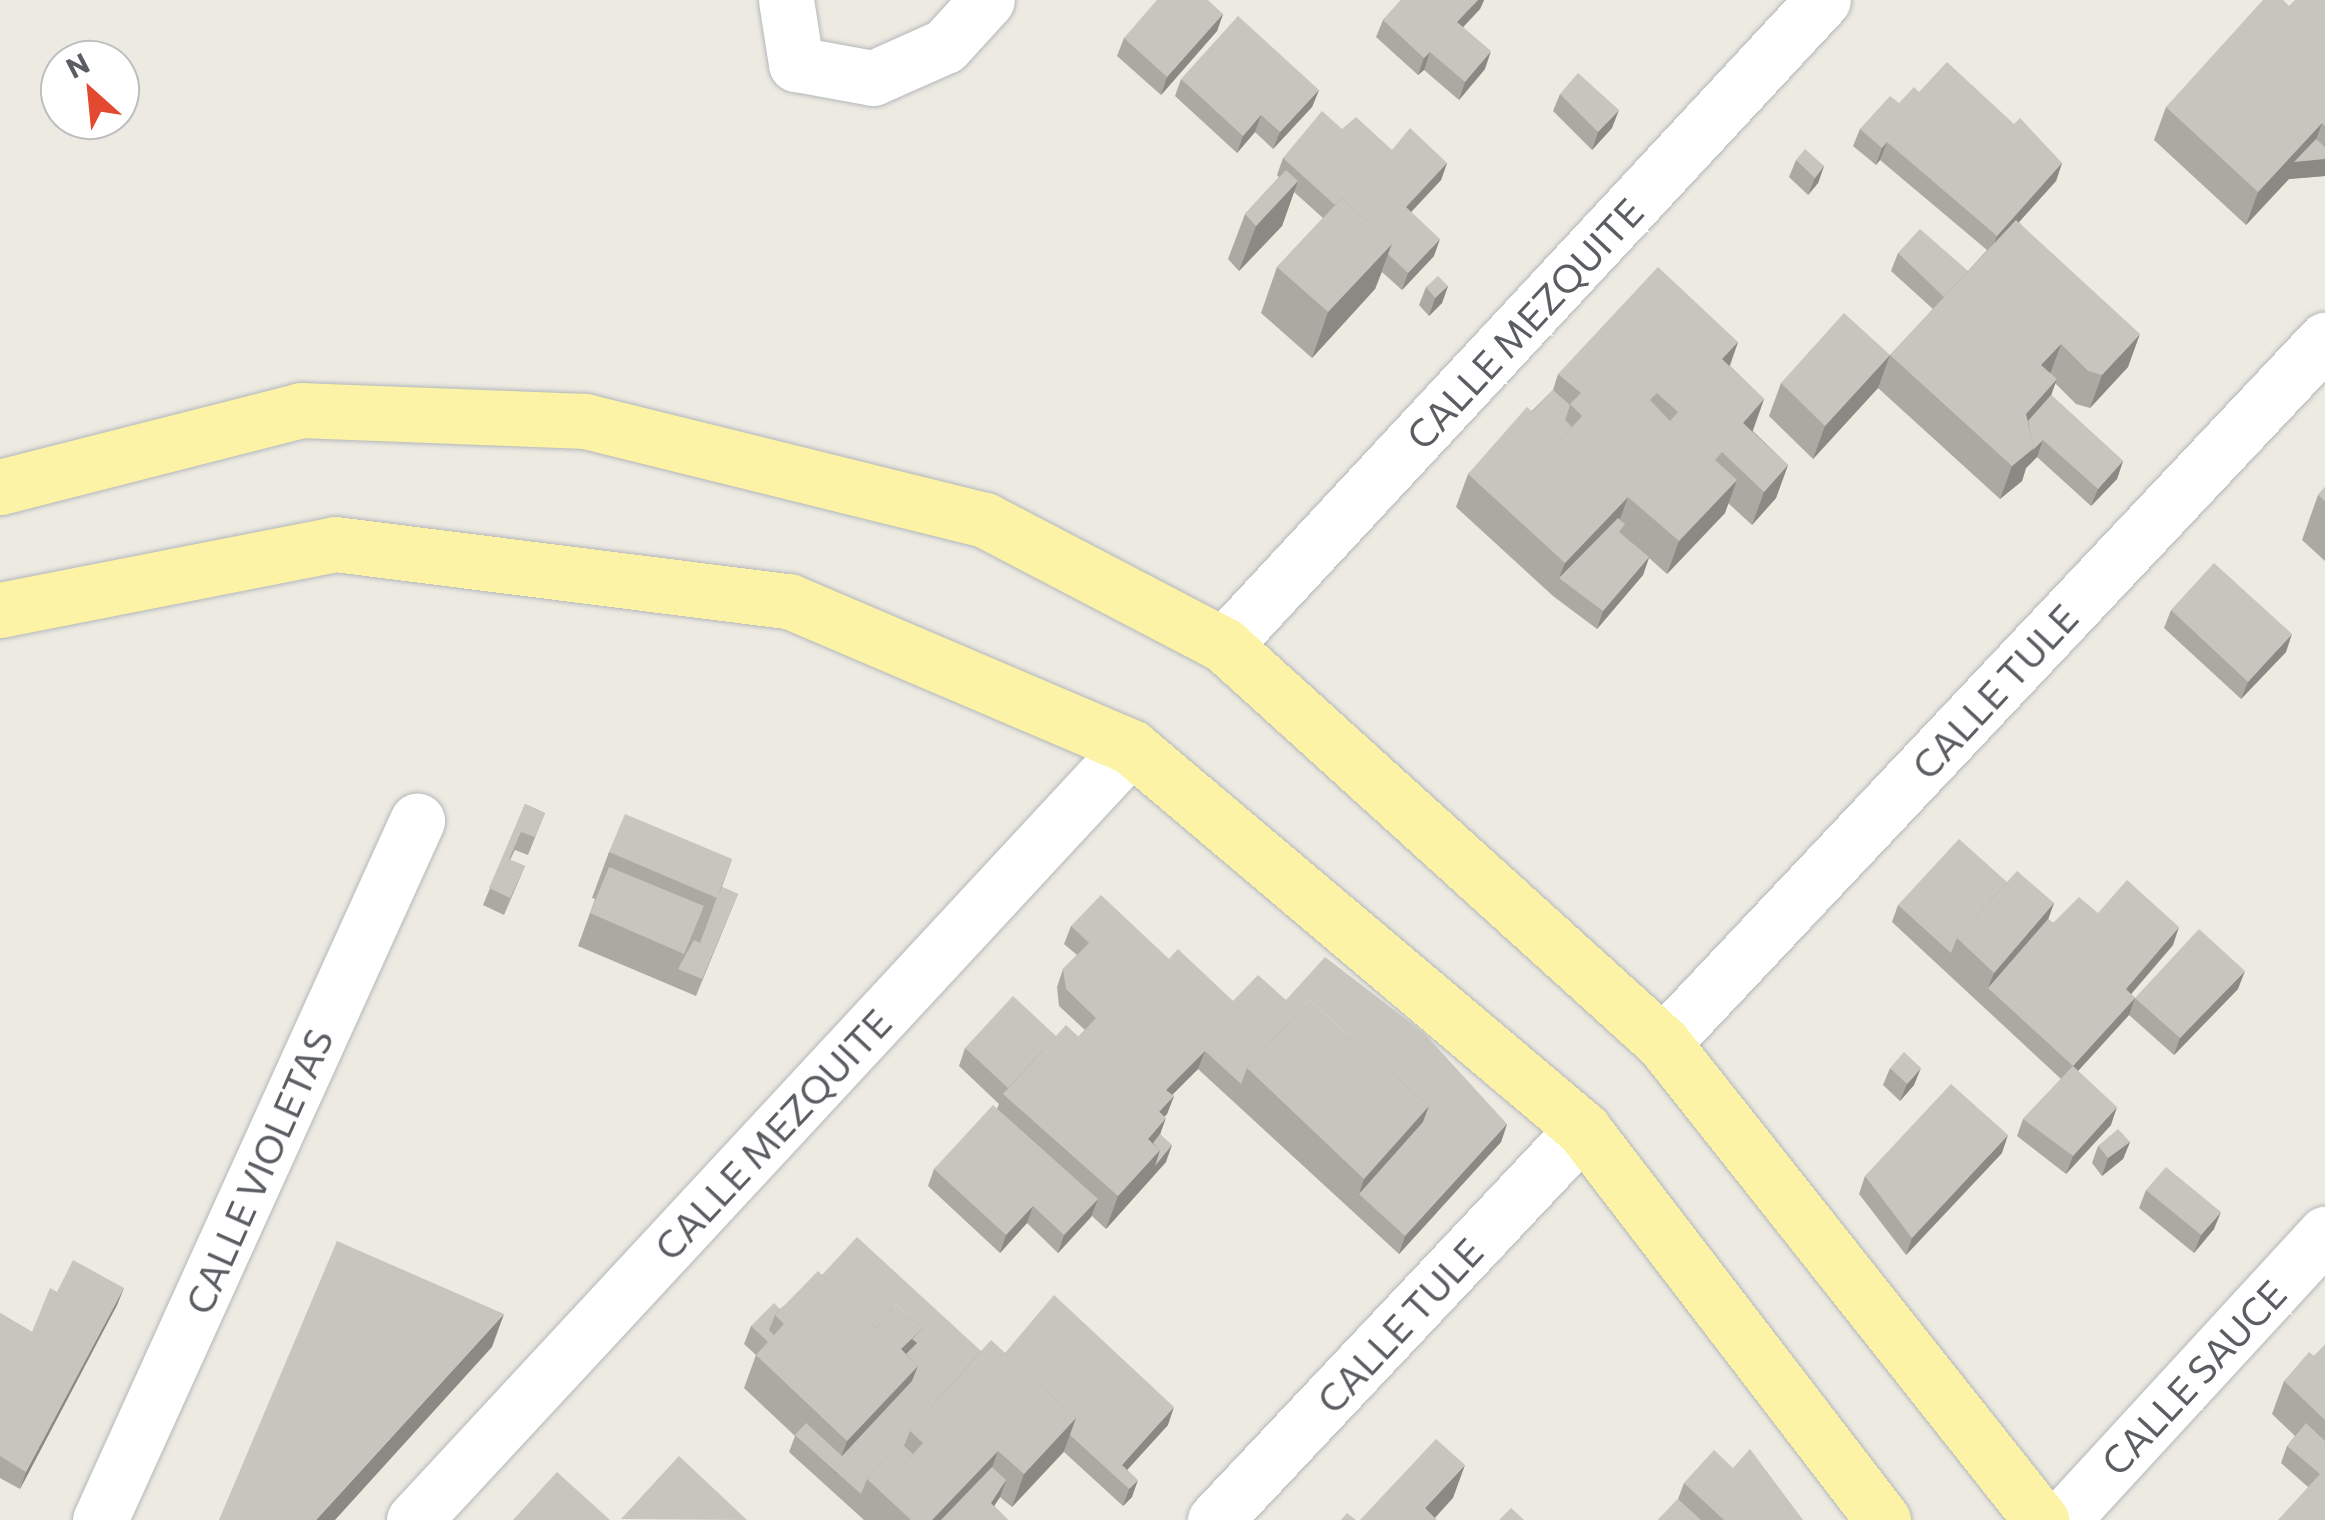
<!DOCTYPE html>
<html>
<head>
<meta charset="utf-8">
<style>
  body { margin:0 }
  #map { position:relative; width:2325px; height:1520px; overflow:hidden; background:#eceae1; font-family:Commissioner,sans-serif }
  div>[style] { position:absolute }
  .roads { filter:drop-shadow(0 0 2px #b4b7bb) drop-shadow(0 0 2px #b4b7bb) }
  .minor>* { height:55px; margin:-27.5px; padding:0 27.5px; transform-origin:27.5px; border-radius:27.5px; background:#fff }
  .major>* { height:55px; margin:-27.5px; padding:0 27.5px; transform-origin:27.5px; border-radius:27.5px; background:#fcf3a6 }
  .wall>* { inset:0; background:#aca9a3 }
  .shaded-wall>* { inset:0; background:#8c8985 }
  .building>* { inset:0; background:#c8c4be }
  span { translate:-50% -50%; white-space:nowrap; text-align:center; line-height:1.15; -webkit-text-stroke:10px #fff; paint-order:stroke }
  .street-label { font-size:38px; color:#5a5d62 }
  .north { position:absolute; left:40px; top:40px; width:100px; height:100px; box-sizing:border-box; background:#fff; border:2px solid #bdbec0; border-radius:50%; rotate:333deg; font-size:28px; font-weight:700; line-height:40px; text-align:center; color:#5a5d62 }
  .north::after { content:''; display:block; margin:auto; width:35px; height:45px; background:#e34930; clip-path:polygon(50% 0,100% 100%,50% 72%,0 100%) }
</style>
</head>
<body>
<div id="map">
  <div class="roads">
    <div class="minor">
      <div style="left:786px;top:0;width:65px;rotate:81.1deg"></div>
      <div style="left:796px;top:64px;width:78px;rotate:10.3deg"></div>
      <div style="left:873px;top:78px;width:79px;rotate:-24deg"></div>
      <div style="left:945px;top:46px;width:62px;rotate:-47.6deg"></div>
      <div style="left:1224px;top:645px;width:880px;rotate:-47.12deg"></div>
      <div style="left:1663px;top:1043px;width:966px;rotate:-46.72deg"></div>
      <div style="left:100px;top:1520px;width:768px;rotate:-65.61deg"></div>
      <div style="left:414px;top:1520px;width:1054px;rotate:-47.15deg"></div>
      <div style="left:1215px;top:1520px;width:537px;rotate:-46.74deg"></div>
      <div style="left:2062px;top:1520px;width:389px;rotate:-47.4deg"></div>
    </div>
    <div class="major">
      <div style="left:0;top:487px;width:311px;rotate:-14.3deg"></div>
      <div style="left:301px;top:410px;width:284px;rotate:2.2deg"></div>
      <div style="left:585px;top:421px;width:412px;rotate:13.9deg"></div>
      <div style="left:985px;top:520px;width:270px;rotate:27.6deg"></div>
      <div style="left:1224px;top:645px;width:593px;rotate:42.2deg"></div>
      <div style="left:1663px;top:1043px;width:609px;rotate:51.6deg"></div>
      <div style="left:0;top:610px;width:341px;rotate:-11.1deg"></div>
      <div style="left:335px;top:544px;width:458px;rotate:7.2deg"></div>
      <div style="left:789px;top:601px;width:372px;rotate:23.1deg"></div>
      <div style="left:1131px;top:747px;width:592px;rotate:40.2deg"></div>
      <div style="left:1583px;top:1129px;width:493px;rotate:52.5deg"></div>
    </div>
  </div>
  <div class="wall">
    <div style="clip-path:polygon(1401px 0,1484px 0,1480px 9px,1463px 27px,1485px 69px,1459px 100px,1424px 70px,1418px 75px,1376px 37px,1383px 20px)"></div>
    <div style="clip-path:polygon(2325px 0,2325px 176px,2289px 179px,2246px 225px,2154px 140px,2166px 107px)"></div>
    <div style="clip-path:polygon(1223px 14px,1217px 31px,1161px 95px,1117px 56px,1124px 38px)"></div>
    <div style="clip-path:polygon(1181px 79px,1319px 90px,1312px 107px,1273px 149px,1255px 132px,1237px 153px,1175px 96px)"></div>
    <div style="clip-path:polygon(1919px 92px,2014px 124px,2062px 163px,2056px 181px,2019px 222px,2128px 367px,2090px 408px,2076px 404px,2055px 383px,2051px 395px,2123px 461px,2117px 479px,2091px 506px,2037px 457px,2026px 468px,2022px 481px,2000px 499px,1878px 388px,1813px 459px,1769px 416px,1781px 383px,1890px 355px,1933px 309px,1891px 271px,1898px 253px,1968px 271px,1987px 250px,1880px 160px,1876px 165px,1853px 146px,1860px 129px)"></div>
    <div style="clip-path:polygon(1560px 94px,1612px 128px,1592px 150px,1553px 111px)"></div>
    <div style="clip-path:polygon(1342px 129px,1392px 150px,1447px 163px,1441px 180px,1411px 212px,1434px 256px,1402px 290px,1382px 272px,1375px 289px,1312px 358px,1261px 313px,1277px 267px,1323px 218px,1294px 192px,1282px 226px,1239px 271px,1228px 259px,1245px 214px,1279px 177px,1277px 175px,1283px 158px)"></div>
    <div style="clip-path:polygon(1796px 160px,1824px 166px,1818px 183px,1808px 195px,1789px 177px)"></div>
    <div style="clip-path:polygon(1448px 286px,1442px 303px,1429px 316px,1419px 305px,1426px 287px)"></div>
    <div style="clip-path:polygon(1738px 342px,1730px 366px,1764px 399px,1753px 431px,1788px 465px,1776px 498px,1752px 525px,1728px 503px,1725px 513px,1667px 574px,1649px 558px,1643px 575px,1597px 629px,1553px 596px,1456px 507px,1468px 474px,1553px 390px,1558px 374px)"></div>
    <div style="clip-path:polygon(2325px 487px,2325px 561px,2302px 540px,2318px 495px)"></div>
    <div style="clip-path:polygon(2171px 610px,2286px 652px,2241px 699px,2164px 628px)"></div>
    <div style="clip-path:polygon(525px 804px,545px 813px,528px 855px,515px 850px,510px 860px,525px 866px,504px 915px,483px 905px)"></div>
    <div style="clip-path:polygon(609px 852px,732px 859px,722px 887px,738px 894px,696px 996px,578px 946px,595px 899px,592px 898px)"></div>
    <div style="clip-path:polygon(2007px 882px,2054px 903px,2048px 919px,2053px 923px,2098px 913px,2173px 945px,2131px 994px,2135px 998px,2238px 989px,2174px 1055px,2129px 1015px,2078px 1071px,2111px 1125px,2066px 1174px,2017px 1136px,2023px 1119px,2061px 1079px,1892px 922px,1898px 905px)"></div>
    <div style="clip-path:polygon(1071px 926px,1169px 959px,1233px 1001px,1286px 1000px,1507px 1124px,1501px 1142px,1399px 1254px,1198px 1069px,1172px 1095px,1174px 1096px,1167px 1114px,1164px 1117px,1160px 1134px,1166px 1162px,1106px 1229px,1092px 1216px,1058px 1253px,1027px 1223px,1000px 1253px,928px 1186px,934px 1169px,997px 1109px,999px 1104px,959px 1066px,965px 1048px,1056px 1036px,1078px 1037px,1085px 1030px,1059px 1006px,1057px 987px,1063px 969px,1077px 955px,1064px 944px)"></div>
    <div style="clip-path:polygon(1890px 1068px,1914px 1085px,1900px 1101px,1883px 1085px)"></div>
    <div style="clip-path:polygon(2130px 1142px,2123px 1159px,2102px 1176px,2092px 1163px,2098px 1146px)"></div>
    <div style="clip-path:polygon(2002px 1153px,1906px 1255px,1859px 1194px,1865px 1176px)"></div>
    <div style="clip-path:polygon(2146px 1190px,2214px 1229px,2194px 1253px,2139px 1208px)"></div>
    <div style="clip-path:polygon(822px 1275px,981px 1351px,1005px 1353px,1168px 1425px,1127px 1469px,1132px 1497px,1123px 1506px,1064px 1452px,1012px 1507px,1000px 1497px,994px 1506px,1008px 1520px,864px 1520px,789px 1452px,795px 1436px,744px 1388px,756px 1355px,744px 1344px,751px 1326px,780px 1309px)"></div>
    <div style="clip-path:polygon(124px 1288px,117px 1305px,20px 1489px,0 1478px,0 1313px,32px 1332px)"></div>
    <div style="clip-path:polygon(2325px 1345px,2325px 1520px,2308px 1487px,2281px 1463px,2287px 1446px,2295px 1436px,2272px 1414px,2284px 1381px,2314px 1356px)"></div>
    <div style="clip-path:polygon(1733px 1468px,1803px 1520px,1658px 1520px,1678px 1499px,1684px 1483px)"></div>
  </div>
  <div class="shaded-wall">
    <div style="clip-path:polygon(1478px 0,1484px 0,1480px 9px,1451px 40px,1457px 22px)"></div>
    <div style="clip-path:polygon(1223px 14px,1217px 31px,1161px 95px,1167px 77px)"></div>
    <div style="clip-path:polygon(1491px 51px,1485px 69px,1459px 100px,1465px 82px)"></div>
    <div style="clip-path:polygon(1430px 52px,1424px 70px,1418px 75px,1424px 58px)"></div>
    <div style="clip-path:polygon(1319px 90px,1312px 107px,1273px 149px,1280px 132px)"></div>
    <div style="clip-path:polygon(1619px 110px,1612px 128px,1592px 150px,1598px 132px)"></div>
    <div style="clip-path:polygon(1261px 115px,1255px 132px,1237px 153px,1243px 136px)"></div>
    <div style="clip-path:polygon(2322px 123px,2310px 156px,2325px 159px,2325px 176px,2289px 179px,2246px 225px,2258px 192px)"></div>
    <div style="clip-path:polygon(1887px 142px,1880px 160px,1876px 165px,1882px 148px)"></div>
    <div style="clip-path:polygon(1447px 163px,1441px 180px,1399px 225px,1406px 207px)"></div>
    <div style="clip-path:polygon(2062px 163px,2056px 181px,1991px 253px,1997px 236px)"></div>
    <div style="clip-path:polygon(1824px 166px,1818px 183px,1808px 195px,1815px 178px)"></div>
    <div style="clip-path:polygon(1298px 181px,1282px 226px,1239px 271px,1256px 226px)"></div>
    <div style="clip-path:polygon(1440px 239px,1434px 256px,1402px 290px,1408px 273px)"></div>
    <div style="clip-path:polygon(1392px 244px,1375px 289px,1312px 358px,1328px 312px)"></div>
    <div style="clip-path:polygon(1448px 286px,1442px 303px,1429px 316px,1435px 298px)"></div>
    <div style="clip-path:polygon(2140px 334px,2128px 367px,2090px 408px,2102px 375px)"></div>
    <div style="clip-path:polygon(1738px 342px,1726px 375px,1722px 359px)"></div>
    <div style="clip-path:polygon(2061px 344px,2049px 377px,2041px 365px)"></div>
    <div style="clip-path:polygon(1890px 355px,1878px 388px,1813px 459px,1825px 426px)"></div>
    <div style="clip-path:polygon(2057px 379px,2045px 412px,2023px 436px,2026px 414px)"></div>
    <div style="clip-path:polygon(1764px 399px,1752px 432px,1743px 423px)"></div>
    <div style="clip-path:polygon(2043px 440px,2037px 457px,2026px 468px,2022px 481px,2000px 499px,2012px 466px)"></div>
    <div style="clip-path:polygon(2123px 461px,2117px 479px,2091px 506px,2098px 489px)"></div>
    <div style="clip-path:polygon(1788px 465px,1776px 498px,1752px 525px,1764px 492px)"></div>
    <div style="clip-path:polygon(1737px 480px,1725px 513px,1667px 574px,1679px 541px)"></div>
    <div style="clip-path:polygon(1628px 497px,1616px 530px,1559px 578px,1565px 563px)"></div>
    <div style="clip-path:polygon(1649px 557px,1643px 575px,1597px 629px,1603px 611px)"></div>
    <div style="clip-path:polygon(2292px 634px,2286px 652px,2241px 699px,2248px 682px)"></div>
    <div style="clip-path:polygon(2054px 903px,2042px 936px,1988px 988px,1994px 973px)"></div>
    <div style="clip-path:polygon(2179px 927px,2173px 945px,2120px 1007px,2126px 989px)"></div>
    <div style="clip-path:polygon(2245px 971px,2238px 989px,2174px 1055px,2180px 1038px)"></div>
    <div style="clip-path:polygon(2135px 998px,2129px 1015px,2066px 1084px,2073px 1066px)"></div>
    <div style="clip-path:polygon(1205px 1051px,1198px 1069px,1160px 1107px,1166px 1090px)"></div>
    <div style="clip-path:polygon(1921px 1068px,1914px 1085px,1900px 1101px,1907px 1084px)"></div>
    <div style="clip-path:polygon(1174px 1096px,1167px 1114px,1142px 1140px,1148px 1122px)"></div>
    <div style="clip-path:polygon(1429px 1106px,1417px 1139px,1359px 1194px,1364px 1179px)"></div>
    <div style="clip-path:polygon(2117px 1107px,2111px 1125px,2066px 1174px,2073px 1156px)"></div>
    <div style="clip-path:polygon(1166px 1118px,1154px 1151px,1148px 1139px)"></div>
    <div style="clip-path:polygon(1507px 1124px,1501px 1142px,1399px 1254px,1405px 1236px)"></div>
    <div style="clip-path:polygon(2008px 1135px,2002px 1153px,1906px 1255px,1912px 1238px)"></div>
    <div style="clip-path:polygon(2130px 1142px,2123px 1159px,2102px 1176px,2108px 1158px)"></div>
    <div style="clip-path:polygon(1172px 1145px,1166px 1162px,1106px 1229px,1118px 1196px,1160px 1150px)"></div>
    <div style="clip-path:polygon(1098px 1199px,1091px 1217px,1058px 1253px,1064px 1235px)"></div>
    <div style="clip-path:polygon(1033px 1206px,1027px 1223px,1000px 1253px,1006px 1235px)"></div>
    <div style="clip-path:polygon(2221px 1212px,2214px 1229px,2194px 1253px,2201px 1235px)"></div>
    <div style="clip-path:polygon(124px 1288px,117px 1305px,20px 1489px,26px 1472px)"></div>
    <div style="clip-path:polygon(504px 1314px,492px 1347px,335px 1520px,316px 1520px)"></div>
    <div style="clip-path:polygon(923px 1328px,911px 1361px,901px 1349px)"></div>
    <div style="clip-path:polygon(918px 1366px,906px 1399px,835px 1474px,847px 1441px)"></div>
    <div style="clip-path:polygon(1174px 1407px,1168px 1425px,1119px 1479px,1122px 1465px)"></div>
    <div style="clip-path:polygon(1076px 1418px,1064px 1451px,1012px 1507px,1024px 1474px)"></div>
    <div style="clip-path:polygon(998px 1451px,986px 1484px,952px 1520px,932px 1520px)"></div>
    <div style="clip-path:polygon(1465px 1465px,1453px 1498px,1433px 1520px,1425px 1508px)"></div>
    <div style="clip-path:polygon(1006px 1480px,1000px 1497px,985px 1520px,991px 1503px)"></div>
    <div style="clip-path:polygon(1138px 1480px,1132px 1497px,1123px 1506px,1129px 1489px)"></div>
  </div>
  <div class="building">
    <div style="clip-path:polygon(1157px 0,1208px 0,1223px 14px,1167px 77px,1124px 38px)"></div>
    <div style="clip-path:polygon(1401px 0,1478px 0,1457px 22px,1491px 51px,1465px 82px,1430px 52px,1424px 58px,1383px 20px)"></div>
    <div style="clip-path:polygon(2263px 0,2283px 0,2289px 6px,2295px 0,2325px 0,2325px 126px,2322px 123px,2258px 192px,2166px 107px)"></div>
    <div style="clip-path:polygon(1238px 16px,1319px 90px,1280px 132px,1261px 115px,1243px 136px,1181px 79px)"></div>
    <div style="clip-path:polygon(1947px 62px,2014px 124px,2020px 118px,2062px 163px,1997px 236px,1887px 142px,1882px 148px,1860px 129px,1890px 96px,1899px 103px,1914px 87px,1919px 92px)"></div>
    <div style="clip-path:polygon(1578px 73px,1619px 110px,1598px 132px,1560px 94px)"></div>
    <div style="clip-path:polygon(1322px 111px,1342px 129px,1356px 117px,1392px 150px,1410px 128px,1447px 163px,1406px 207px,1440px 239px,1408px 273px,1388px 254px,1392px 244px,1342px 198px,1335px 205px,1283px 158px)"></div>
    <div style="clip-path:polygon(2316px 139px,2325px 147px,2325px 159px,2294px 162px)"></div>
    <div style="clip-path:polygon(1805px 149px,1824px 166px,1815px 178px,1796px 160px)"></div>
    <div style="clip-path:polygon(1286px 170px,1298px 181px,1256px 226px,1245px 214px)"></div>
    <div style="clip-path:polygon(1342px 198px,1392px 244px,1328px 312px,1277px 267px)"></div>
    <div style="clip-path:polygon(2016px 220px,2140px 334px,2102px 375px,2088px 371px,2061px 344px,2041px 365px,2057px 379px,2026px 414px,2034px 448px,2012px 466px,1890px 355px,1825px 426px,1781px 383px,1844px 313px,1890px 355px)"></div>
    <div style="clip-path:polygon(1920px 229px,1968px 271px,1944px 297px,1898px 253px)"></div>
    <div style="clip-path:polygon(evenodd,1658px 267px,1738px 342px,1722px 359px,1764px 399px,1743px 423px,1788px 465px,1764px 492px,1722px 452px,1715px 460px,1737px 480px,1679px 541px,1628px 497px,1565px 563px,1468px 474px,1527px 407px,1562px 438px,1582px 416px,1570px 404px,1581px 393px,1558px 374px,1658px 267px,1657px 393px,1678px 412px,1670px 421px,1650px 400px,1657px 393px)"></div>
    <div style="clip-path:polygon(1438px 276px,1448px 286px,1435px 298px,1426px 287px)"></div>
    <div style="clip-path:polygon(1553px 390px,1570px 405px,1565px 420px,1572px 427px,1562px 438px,1532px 412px)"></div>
    <div style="clip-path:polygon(2051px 395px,2123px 461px,2098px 489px,2043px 440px,2032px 451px,2034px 448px,2028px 421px)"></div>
    <div style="clip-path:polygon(2325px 487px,2325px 501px,2318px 495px)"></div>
    <div style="clip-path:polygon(1618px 518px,1625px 524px,1619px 532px,1649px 557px,1603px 611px,1559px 578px)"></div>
    <div style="clip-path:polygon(2214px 563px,2292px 634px,2248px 682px,2171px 610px)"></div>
    <div style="clip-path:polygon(525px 804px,545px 813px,535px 837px,521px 832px,509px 859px,525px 866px,510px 898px,489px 888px)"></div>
    <div style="clip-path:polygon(625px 814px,732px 859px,717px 898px,609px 852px)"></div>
    <div style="clip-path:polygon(1959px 839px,2007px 882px,1957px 938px,1951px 953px,1898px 905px)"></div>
    <div style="clip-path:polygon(609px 867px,704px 906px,684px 954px,590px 913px)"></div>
    <div style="clip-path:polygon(2017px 871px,2054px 903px,1994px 973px,1957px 938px)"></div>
    <div style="clip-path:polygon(2127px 880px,2179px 927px,2126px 989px,2135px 998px,2199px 929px,2245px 971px,2180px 1038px,2135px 998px,2073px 1066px,1988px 988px,2048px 919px,2053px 923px,2079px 897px,2098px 913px)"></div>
    <div style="clip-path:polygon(722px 887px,738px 894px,702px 979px,678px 969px,694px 940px,700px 943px,717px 897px)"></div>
    <div style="clip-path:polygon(1101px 895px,1169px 959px,1178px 949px,1233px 1001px,1258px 975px,1286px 1000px,1325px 957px,1424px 1033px,1507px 1124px,1405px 1236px,1359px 1194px,1423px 1122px,1429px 1106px,1309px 1000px,1247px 1068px,1241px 1084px,1205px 1051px,1166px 1090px,1174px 1096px,1159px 1112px,1078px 1037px,1096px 1018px,1066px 989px,1063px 969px,1089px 943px,1071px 926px)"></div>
    <div style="clip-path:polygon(1013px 996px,1056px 1036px,1008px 1088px,965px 1048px)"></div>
    <div style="clip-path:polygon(1309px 1000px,1429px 1106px,1364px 1179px,1247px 1068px)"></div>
    <div style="clip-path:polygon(1066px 1025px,1166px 1118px,1148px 1139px,1160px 1150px,1118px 1196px,1003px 1094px)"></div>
    <div style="clip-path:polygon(1904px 1052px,1921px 1068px,1907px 1084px,1890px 1068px)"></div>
    <div style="clip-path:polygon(2073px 1066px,2117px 1107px,2073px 1156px,2023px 1119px)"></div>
    <div style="clip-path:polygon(1951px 1084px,2008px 1135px,1912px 1238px,1865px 1176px)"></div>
    <div style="clip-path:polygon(993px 1105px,1098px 1199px,1064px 1235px,1033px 1206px,1006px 1235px,934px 1169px)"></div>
    <div style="clip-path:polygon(2118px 1129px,2130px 1142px,2108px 1158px,2098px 1146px)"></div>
    <div style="clip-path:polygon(1160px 1134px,1172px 1145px,1155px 1166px,1160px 1150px,1153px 1143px)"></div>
    <div style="clip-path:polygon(2166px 1167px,2221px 1212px,2201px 1235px,2146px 1190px)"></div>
    <div style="clip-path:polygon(857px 1237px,981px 1351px,910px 1431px,904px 1446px,913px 1454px,903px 1465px,889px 1453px,867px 1479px,861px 1494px,795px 1435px,806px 1423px,842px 1456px,912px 1381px,918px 1366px,906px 1354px,917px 1343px,912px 1339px,923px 1328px,896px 1305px,877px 1328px,822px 1275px)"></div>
    <div style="clip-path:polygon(337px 1241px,504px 1314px,316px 1520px,219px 1520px)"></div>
    <div style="clip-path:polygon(73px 1260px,124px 1288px,26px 1472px,0 1456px,0 1313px,32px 1332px,50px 1288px,57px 1292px)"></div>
    <div style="clip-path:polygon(818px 1271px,877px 1328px,896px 1305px,923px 1328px,901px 1349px,918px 1366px,847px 1441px,756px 1355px,784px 1324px,775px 1315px)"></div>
    <div style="clip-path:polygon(1054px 1295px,1174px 1407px,1122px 1465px,1138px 1480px,1129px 1489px,1070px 1435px,1076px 1418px,1005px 1353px)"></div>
    <div style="clip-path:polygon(774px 1303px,780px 1309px,775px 1315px,769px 1330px,774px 1335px,768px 1342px,751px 1326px)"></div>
    <div style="clip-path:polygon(991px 1340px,1076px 1418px,1024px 1474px,998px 1451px,932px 1520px,911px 1520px,867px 1479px,889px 1453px,903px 1465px,923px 1443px,910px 1431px)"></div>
    <div style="clip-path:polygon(2325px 1345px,2325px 1364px,2314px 1356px)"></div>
    <div style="clip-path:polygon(2309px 1352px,2325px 1364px,2325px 1420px,2284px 1381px)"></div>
    <div style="clip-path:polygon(2306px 1423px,2325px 1441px,2325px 1520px,2278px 1520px,2320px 1474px,2287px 1446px)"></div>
    <div style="clip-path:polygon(1436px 1439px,1465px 1465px,1425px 1508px,1437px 1520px,1360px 1520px)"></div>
    <div style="clip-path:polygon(1750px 1449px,1803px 1520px,1724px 1520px,1684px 1483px,1714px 1450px,1733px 1468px)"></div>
    <div style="clip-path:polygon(679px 1456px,747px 1520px,621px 1519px)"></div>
    <div style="clip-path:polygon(992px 1467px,1006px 1480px,991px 1503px,1008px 1520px,941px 1520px)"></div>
    <div style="clip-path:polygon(557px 1472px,610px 1520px,513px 1520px)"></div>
    <div style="clip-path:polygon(1678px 1499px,1701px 1520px,1658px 1520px)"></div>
    <div style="clip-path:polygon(1511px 1508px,1524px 1520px,1499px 1520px)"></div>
    <div style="clip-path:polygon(1347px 1513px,1356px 1520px,1341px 1520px)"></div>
  </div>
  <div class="street-label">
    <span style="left:1524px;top:323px;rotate:-47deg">CALLE MEZQUITE</span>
    <span style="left:1994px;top:691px;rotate:-47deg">CALLE TULE</span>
    <span style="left:772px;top:1134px;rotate:-47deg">CALLE MEZQUITE</span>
    <span style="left:258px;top:1171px;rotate:-66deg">CALLE VIOLETAS</span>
    <span style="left:1399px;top:1325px;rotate:-47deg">CALLE TULE</span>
    <span style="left:2193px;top:1377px;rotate:-47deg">CALLE SAUCE</span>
  </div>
  <div class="north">N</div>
</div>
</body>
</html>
